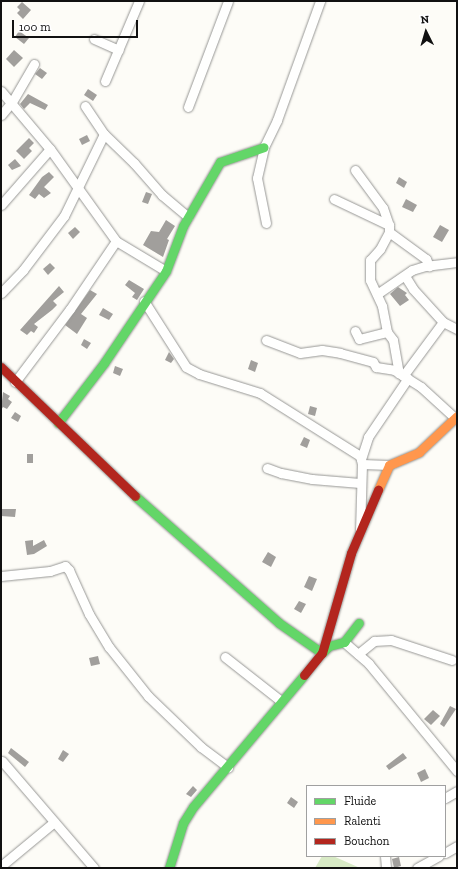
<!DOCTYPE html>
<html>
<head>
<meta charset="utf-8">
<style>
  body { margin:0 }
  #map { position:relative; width:458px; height:869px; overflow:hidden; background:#fdfcf7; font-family:"Zilla Slab",serif }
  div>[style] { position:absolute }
  .forest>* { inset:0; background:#d8eac5 }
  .building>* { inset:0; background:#a19f9c }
  .roads { filter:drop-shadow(0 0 1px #979795) drop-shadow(0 0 1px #979795) }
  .street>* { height:9px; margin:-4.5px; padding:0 4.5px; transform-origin:4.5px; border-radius:4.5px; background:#fffffe }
  .fast>* { height:9px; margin:-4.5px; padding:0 4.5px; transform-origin:4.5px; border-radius:4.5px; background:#63d668 }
  .slow>* { height:9px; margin:-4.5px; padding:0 4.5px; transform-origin:4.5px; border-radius:4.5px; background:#ff974d }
  .jam>* { height:9px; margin:-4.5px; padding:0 4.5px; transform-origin:4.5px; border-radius:4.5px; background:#b3261e }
  span { translate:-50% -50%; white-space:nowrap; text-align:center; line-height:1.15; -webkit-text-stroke:4px #fff; paint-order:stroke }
  .frame { position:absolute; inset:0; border:2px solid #111; pointer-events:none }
  .legend { position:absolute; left:306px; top:785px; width:140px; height:72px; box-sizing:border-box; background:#fff; border:1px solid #a0a0a0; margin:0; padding:5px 7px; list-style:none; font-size:12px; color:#111 }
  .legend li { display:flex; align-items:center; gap:8px; height:20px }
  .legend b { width:20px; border:1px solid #a0a0a0 }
  .north { position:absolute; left:406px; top:12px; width:40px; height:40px; -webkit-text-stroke:3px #fff; paint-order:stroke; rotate:355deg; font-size:11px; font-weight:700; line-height:16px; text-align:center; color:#111 }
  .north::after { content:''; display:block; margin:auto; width:14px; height:18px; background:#111; clip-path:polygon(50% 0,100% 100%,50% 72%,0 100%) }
  .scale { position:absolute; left:12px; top:20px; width:126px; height:18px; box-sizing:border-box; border:2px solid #111; border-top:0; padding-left:5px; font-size:12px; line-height:14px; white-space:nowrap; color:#111; -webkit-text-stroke:3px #fff; paint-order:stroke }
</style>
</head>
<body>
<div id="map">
  <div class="forest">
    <div style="clip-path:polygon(322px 856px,333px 856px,360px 868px,315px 868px)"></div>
  </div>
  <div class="building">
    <div style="clip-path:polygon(22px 2px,31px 10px,23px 19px,17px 13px,20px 10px,17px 7px)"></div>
    <div style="clip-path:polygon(19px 31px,29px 38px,24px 44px,15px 37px)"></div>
    <div style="clip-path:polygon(14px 50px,23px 58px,14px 67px,6px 59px)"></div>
    <div style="clip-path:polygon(40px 68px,47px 73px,42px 79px,35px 74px)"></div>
    <div style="clip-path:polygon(88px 89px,97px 95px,93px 101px,84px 95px)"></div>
    <div style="clip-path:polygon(28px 94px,48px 105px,45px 110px,30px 103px,24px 109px,20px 104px)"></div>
    <div style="clip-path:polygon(87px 135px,90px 141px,82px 145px,79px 139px)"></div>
    <div style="clip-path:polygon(29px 138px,34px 143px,29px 148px,32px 151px,24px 159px,16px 151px)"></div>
    <div style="clip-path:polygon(15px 159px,21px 166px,12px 170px,8px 165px)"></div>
    <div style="clip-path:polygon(49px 172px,54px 177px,44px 187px,51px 193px,44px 198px,39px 194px,35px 199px,29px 195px,42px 177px)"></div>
    <div style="clip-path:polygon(399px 177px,407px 182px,404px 188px,396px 183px)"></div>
    <div style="clip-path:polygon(146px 192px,152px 194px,148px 204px,142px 202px)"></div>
    <div style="clip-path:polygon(406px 199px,417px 205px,413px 212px,402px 207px)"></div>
    <div style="clip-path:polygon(166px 220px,175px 226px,167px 239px,169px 240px,163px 257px,143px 245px,151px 231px,159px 232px)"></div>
    <div style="clip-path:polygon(440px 225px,449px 230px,442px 242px,433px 237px)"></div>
    <div style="clip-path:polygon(75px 227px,80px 232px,73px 239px,68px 233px)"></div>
    <div style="clip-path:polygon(50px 263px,55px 268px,48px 275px,43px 269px)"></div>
    <div style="clip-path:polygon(129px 280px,144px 289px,137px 300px,132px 297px,135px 293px,125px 285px)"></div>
    <div style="clip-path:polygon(59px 286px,64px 292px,53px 301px,57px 305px,52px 310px,34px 324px,38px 327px,34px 333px,31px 331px,27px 335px,20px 330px)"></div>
    <div style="clip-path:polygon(398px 287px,407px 293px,405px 295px,409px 300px,400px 306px,390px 294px)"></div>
    <div style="clip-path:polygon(90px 290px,97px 294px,81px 314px,87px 318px,77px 334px,65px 325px)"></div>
    <div style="clip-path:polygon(103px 308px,113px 314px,109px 320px,99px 315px)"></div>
    <div style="clip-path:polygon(84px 339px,91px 343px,87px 349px,81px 345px)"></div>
    <div style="clip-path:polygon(169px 352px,174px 359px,171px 363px,165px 360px)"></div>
    <div style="clip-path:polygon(251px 360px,258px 363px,255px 372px,248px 369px)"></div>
    <div style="clip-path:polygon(115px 366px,123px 369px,120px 376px,113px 373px)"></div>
    <div style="clip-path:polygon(3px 392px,10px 396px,8px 399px,12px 402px,7px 409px,3px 407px,1px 410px)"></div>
    <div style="clip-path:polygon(310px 406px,317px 408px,315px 416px,308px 414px)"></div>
    <div style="clip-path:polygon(15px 412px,21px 416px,18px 422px,11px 418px)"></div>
    <div style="clip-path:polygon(304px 437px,310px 440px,307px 448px,300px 445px)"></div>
    <div style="clip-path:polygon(27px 454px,33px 454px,33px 463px,27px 463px)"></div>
    <div style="clip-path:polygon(1px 509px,16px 509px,15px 517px,1px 516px)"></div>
    <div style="clip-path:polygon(33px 540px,33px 546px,44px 540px,47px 546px,34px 554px,27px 555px,25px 541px)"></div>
    <div style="clip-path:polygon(268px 552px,276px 557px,271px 567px,262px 562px)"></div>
    <div style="clip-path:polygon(309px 576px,317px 579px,312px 591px,304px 587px)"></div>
    <div style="clip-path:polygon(299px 601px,306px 604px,301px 613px,294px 609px)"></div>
    <div style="clip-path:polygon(98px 656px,100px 664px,91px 666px,89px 658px)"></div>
    <div style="clip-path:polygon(450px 706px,456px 709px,444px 727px,440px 724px)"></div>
    <div style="clip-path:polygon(433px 710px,440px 716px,431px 725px,424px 719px)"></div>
    <div style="clip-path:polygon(11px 748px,29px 762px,25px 767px,8px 753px)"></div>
    <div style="clip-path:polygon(63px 750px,69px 754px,63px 762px,58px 759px)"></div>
    <div style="clip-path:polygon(403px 753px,407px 758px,389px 770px,386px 766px)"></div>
    <div style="clip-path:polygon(425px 769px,429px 778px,421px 782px,417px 773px)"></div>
    <div style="clip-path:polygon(193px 786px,197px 790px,191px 797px,186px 794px)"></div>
    <div style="clip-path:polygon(291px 797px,298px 802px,294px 808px,287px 803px)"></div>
    <div style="clip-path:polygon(399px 857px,401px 866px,394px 868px,392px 859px)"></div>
  </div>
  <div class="roads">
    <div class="street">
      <div style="left:94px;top:39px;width:27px;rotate:24deg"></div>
      <div style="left:105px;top:81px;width:87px;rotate:-67deg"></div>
      <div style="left:1px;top:91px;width:76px;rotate:49.8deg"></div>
      <div style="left:50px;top:149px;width:113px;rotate:54.3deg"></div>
      <div style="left:116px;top:241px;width:58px;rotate:31deg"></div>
      <div style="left:85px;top:106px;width:34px;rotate:56deg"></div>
      <div style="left:104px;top:134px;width:42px;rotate:44deg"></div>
      <div style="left:134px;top:163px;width:43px;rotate:48.8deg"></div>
      <div style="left:162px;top:195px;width:34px;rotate:40deg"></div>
      <div style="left:188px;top:107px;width:113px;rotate:-69.3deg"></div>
      <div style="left:1px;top:115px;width:17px;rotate:-50deg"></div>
      <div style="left:12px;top:102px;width:44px;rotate:-59.9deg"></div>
      <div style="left:355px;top:170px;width:47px;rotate:53.6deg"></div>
      <div style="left:383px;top:208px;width:18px;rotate:71deg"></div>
      <div style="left:334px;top:199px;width:61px;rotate:25.3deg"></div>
      <div style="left:389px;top:225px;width:7px;rotate:90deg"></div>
      <div style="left:389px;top:232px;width:46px;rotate:36.1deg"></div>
      <div style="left:426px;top:259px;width:8px;rotate:67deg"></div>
      <div style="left:1px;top:205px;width:74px;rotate:-48.8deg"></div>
      <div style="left:266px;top:223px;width:46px;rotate:-101.3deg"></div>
      <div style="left:257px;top:178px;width:32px;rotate:-77deg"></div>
      <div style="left:264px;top:147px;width:30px;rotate:-64deg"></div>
      <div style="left:277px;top:120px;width:127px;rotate:-70.1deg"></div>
      <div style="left:389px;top:232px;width:19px;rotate:118deg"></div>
      <div style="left:380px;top:249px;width:15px;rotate:132deg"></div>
      <div style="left:370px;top:260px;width:20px;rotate:90deg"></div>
      <div style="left:370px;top:280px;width:29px;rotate:65deg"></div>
      <div style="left:382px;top:306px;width:26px;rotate:79deg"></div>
      <div style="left:387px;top:332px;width:10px;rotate:53deg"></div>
      <div style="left:393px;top:340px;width:34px;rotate:80deg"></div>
      <div style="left:405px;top:276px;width:15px;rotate:58deg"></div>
      <div style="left:413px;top:289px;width:45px;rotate:47.7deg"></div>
      <div style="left:443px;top:322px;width:16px;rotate:27deg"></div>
      <div style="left:1px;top:293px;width:32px;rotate:-46deg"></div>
      <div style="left:23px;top:270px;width:68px;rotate:-52.8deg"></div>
      <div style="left:64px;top:216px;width:91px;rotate:-64deg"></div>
      <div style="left:377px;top:294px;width:42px;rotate:-34.4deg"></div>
      <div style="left:412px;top:270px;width:14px;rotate:-17deg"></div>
      <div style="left:425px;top:266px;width:32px;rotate:-7deg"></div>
      <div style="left:144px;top:301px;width:78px;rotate:57.5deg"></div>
      <div style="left:186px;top:367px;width:15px;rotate:28deg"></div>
      <div style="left:199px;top:374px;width:64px;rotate:17.3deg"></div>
      <div style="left:260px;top:393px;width:118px;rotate:32.2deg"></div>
      <div style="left:360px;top:456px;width:8px;rotate:76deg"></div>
      <div style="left:362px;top:464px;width:66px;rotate:91.7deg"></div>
      <div style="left:355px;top:331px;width:9px;rotate:63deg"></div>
      <div style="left:359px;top:339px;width:29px;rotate:-14deg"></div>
      <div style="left:266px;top:340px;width:36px;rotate:21deg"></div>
      <div style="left:300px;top:353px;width:22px;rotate:-8deg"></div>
      <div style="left:322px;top:350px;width:18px;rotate:9deg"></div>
      <div style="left:340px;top:353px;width:34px;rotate:15deg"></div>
      <div style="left:373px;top:362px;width:6px;rotate:59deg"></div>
      <div style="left:376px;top:367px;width:18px;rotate:9deg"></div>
      <div style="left:394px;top:370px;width:32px;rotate:32deg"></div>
      <div style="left:421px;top:387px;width:46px;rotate:42.4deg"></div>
      <div style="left:403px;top:376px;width:67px;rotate:-53.5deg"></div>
      <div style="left:15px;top:382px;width:91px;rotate:-53deg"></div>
      <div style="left:70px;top:309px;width:82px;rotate:-55.9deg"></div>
      <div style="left:361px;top:459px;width:23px;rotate:-72deg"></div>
      <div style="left:368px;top:437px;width:71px;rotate:-55.9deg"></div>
      <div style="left:362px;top:464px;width:27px;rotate:2deg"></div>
      <div style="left:267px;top:468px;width:15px;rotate:20deg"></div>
      <div style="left:281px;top:473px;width:32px;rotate:11deg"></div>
      <div style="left:312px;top:479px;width:48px;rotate:4.8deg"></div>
      <div style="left:1px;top:576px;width:49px;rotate:-5.8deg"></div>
      <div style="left:50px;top:571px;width:16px;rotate:-18deg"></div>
      <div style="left:65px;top:566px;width:6px;rotate:45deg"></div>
      <div style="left:69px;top:570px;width:48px;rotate:65.6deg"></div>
      <div style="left:89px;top:614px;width:39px;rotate:59deg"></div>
      <div style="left:109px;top:647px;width:63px;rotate:51.5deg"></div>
      <div style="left:148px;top:696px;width:74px;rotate:43.9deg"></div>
      <div style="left:201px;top:747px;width:34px;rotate:37deg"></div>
      <div style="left:344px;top:642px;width:33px;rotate:41deg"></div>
      <div style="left:369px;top:664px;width:139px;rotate:50.6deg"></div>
      <div style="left:358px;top:654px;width:21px;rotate:-39deg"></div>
      <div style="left:374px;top:641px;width:17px;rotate:-3deg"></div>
      <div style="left:391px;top:640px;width:64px;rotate:18.2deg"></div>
      <div style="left:225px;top:657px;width:71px;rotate:38.2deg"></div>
      <div style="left:2px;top:761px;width:141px;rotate:49.3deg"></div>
      <div style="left:445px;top:798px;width:14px;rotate:-30deg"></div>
      <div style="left:445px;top:853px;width:14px;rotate:-30deg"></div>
      <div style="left:385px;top:856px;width:12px;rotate:85deg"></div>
      <div style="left:1px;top:866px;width:69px;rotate:-39.7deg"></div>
      <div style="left:417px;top:868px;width:25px;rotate:-29deg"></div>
    </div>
    <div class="fast">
      <div style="left:58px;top:423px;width:76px;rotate:-52.5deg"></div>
      <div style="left:104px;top:363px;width:111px;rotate:-56deg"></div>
      <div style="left:166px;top:271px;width:48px;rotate:-69.3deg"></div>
      <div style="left:183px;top:226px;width:74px;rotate:-60deg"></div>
      <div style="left:220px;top:162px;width:46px;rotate:-18.8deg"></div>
      <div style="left:135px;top:496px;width:192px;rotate:41.4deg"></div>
      <div style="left:279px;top:623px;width:52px;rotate:34.9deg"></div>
      <div style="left:322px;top:653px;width:10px;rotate:-45deg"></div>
      <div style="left:329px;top:646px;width:16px;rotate:-15deg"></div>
      <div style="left:344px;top:642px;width:24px;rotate:-52deg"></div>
      <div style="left:169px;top:868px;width:47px;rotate:-72.7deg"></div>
      <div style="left:183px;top:823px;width:19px;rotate:-58deg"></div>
      <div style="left:193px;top:807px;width:172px;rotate:-49.9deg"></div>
    </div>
    <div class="slow">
      <div style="left:378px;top:490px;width:27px;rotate:-66deg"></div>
      <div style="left:389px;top:465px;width:33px;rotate:-23deg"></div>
      <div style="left:419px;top:452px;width:52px;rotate:-43.5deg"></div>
    </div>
    <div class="jam">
      <div style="left:1px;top:367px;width:186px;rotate:43.9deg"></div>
      <div style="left:304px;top:675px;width:28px;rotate:-51deg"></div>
      <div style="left:322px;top:653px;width:104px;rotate:-73.8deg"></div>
      <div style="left:351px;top:553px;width:69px;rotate:-66.8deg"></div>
    </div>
  </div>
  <div class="frame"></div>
  <ul class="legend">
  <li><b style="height:5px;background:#63d668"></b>Fluide</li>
  <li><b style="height:5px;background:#ff974d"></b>Ralenti</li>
  <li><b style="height:5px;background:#b3261e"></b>Bouchon</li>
  </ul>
  <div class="north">N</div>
  <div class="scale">100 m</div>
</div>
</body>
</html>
